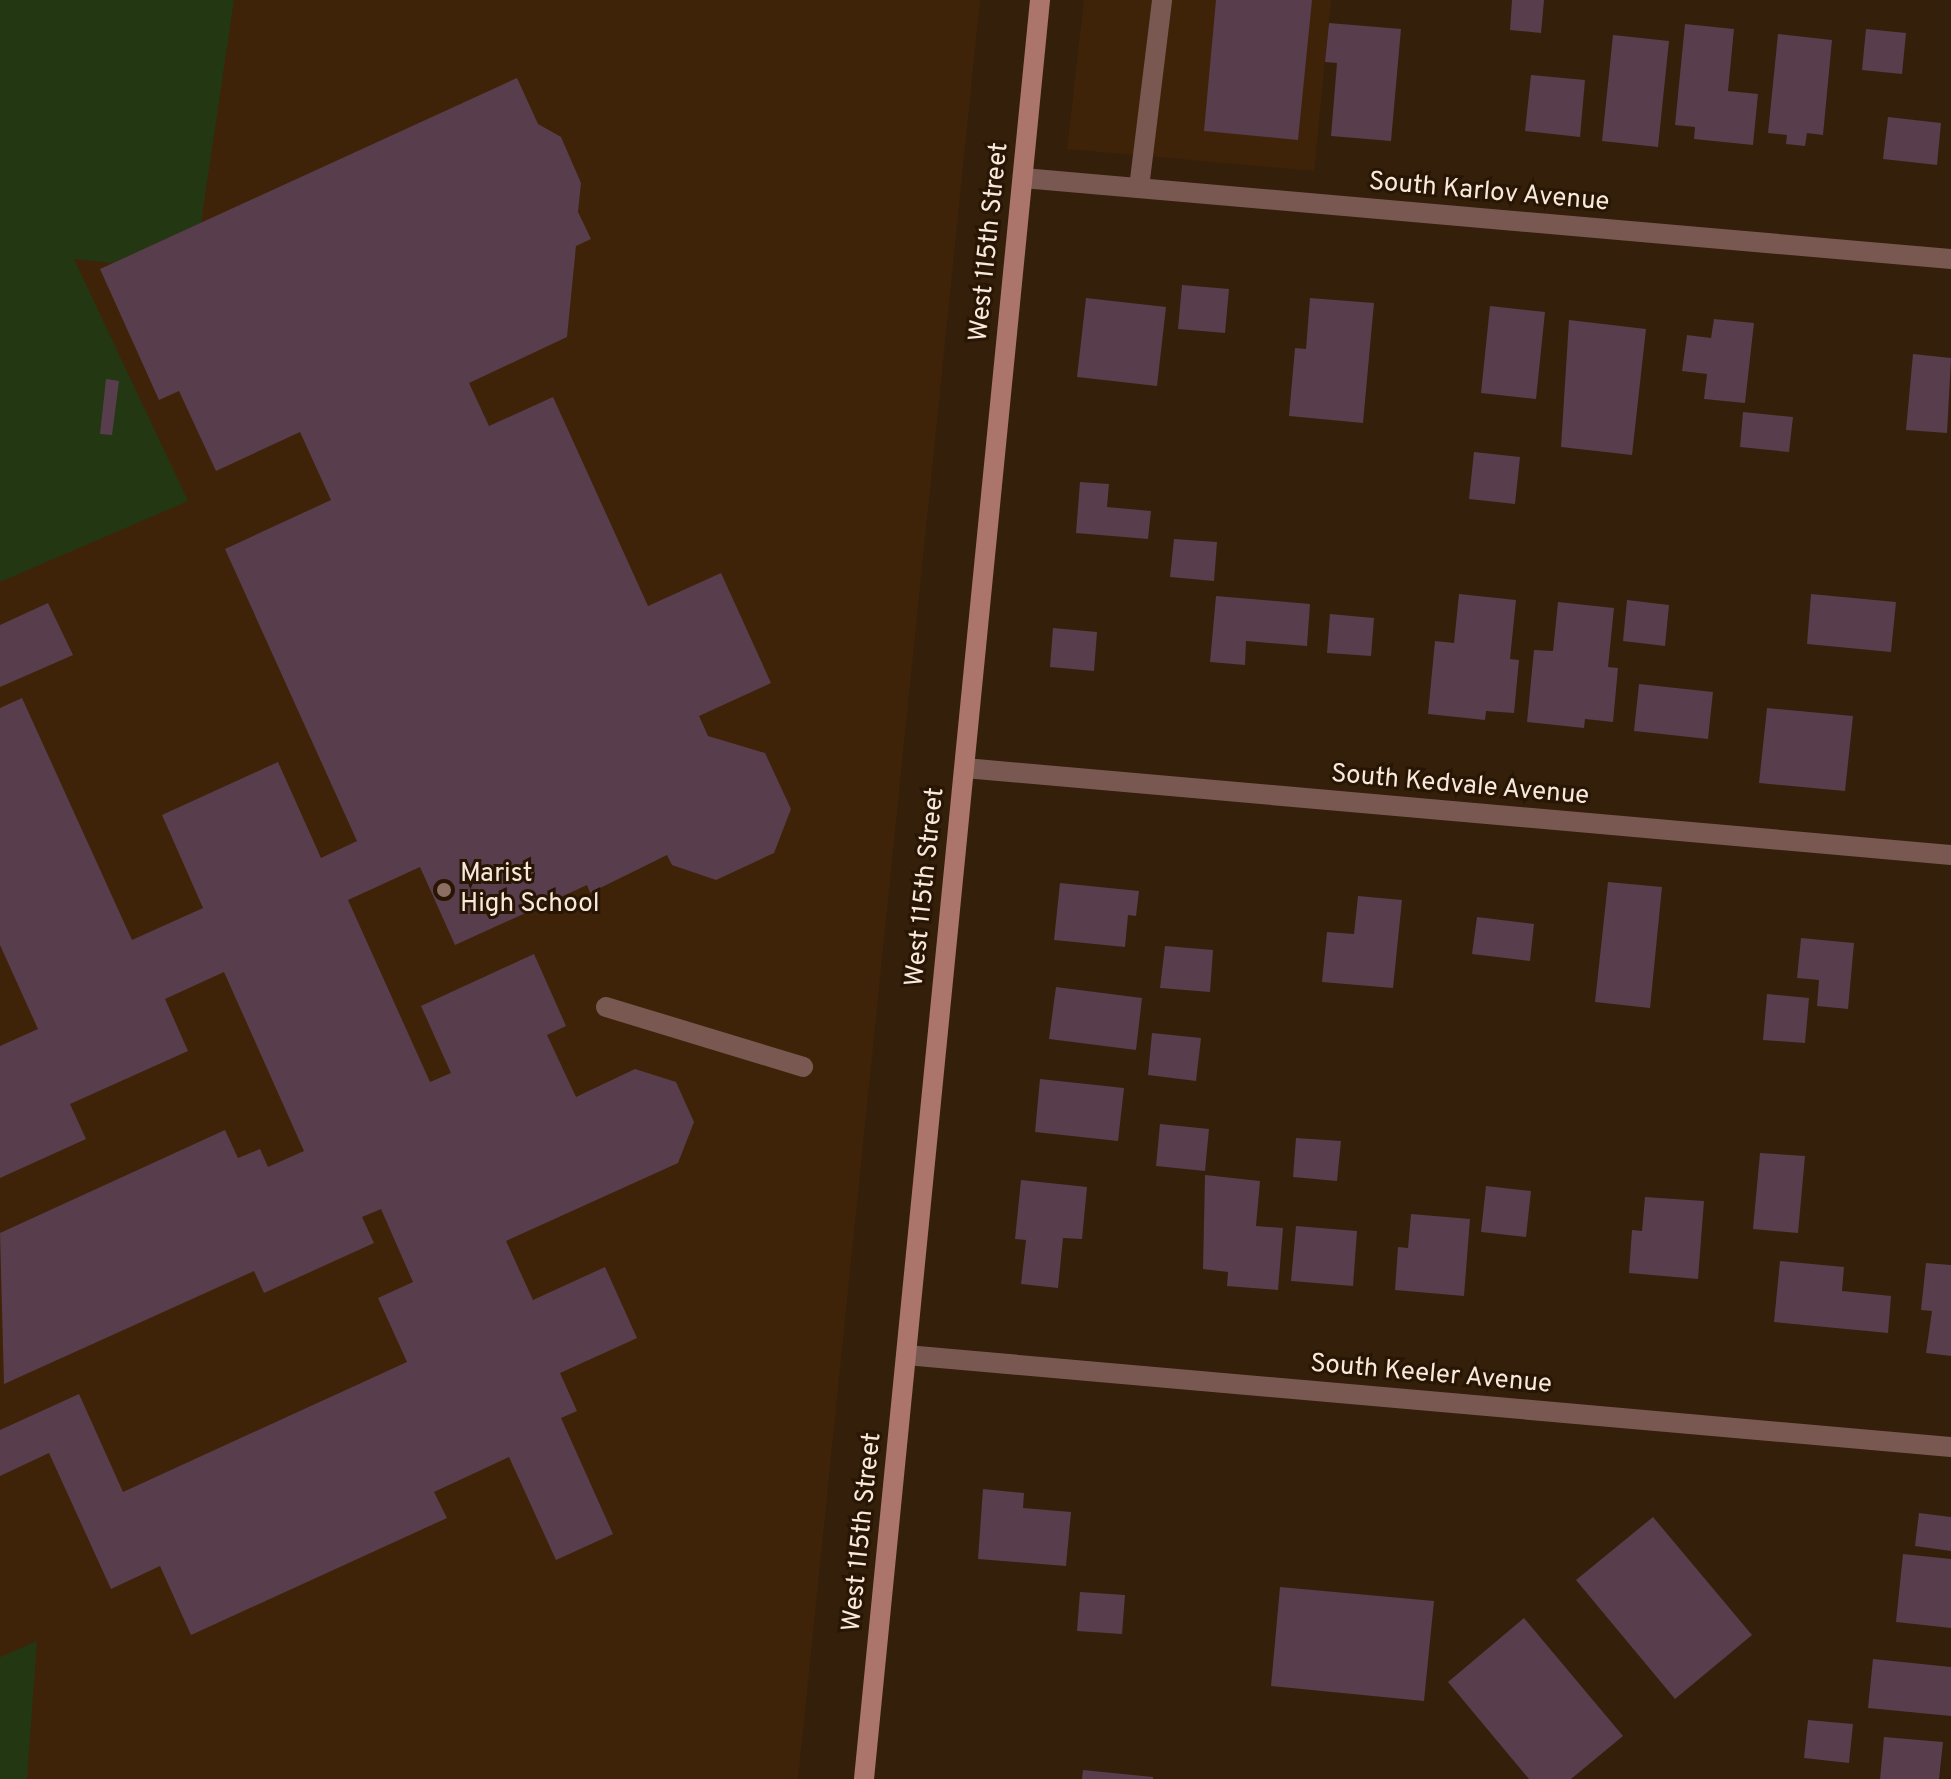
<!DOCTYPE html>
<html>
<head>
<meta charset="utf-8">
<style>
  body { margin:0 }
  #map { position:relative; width:1951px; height:1779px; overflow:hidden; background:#341f0b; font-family:Overpass,sans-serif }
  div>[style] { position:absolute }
  .built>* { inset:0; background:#3e2309 }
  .green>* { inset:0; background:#233713 }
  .building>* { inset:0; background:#583d4d }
  .lane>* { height:20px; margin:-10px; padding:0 10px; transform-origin:10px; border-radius:10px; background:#7a5852 }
  .street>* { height:20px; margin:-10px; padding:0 10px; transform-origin:10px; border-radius:10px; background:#7a5852 }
  .secondary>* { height:20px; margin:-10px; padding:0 10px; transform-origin:10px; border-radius:10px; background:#ab756b }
  .dots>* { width:22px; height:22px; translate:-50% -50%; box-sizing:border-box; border:4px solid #291503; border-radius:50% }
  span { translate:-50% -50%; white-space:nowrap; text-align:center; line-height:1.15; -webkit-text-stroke:6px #291503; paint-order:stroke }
  .street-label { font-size:26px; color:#f7e9dc }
  .poi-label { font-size:26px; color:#f7e9dc }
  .left { translate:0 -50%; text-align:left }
</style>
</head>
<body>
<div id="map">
  <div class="built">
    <div style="clip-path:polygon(0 0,980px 0,798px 1779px,0 1779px)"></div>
    <div style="clip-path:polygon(1084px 0,1331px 0,1314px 171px,1067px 149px)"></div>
  </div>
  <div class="green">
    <div style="clip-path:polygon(0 0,234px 0,201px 223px,113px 263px,74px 259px,188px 501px,0 582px)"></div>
    <div style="clip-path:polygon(37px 1641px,27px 1779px,0 1779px,0 1657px)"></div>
  </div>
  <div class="building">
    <div style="clip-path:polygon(1216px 0,1312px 0,1298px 140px,1204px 131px)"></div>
    <div style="clip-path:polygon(1512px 0,1544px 0,1541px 33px,1510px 30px)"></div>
    <div style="clip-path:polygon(1329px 23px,1401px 29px,1391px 141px,1331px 136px,1337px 63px,1325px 62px)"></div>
    <div style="clip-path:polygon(1685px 24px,1734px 29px,1728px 91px,1758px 94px,1753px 145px,1694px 139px,1695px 127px,1675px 125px)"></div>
    <div style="clip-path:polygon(1866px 29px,1906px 33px,1902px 74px,1862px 70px)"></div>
    <div style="clip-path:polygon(1778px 34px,1832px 40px,1823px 135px,1807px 133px,1805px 146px,1786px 144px,1787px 135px,1768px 133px)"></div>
    <div style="clip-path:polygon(1613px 35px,1669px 41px,1658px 147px,1602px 141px)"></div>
    <div style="clip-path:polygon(1531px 75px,1585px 80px,1580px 137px,1525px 131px)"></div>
    <div style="clip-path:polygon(517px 78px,538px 124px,561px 137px,581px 183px,578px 212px,591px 239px,576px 246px,567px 337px,469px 383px,489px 426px,553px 397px,648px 606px,721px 573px,771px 683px,699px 716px,708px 736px,765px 753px,791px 809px,774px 853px,716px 880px,672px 865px,667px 855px,590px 893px,587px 885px,455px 945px,420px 867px,348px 900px,430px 1082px,451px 1073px,421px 1006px,534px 954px,566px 1026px,547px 1035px,576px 1097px,635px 1069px,676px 1082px,694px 1122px,678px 1163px,506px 1241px,533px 1300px,605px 1267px,637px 1338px,560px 1373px,577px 1411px,561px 1418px,613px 1534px,556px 1560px,509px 1457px,434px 1492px,447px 1518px,191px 1635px,160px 1566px,111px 1589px,49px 1453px,0 1476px,0 1430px,79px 1394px,123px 1492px,407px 1362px,378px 1298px,413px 1282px,381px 1209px,362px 1217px,374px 1243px,264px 1293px,254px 1271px,4px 1384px,0 1233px,225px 1130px,238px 1158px,260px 1149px,268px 1167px,304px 1151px,224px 972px,165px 999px,188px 1051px,70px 1104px,86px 1139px,0 1178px,0 1046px,38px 1029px,0 945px,0 708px,22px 698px,132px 940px,203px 908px,162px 815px,278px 762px,321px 858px,357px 841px,225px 549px,331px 500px,300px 432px,216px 471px,179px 391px,159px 400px,100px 269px)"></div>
    <div style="clip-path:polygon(1888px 117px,1941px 123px,1937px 165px,1883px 159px)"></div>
    <div style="clip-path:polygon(1182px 285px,1229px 289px,1225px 333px,1178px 329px)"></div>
    <div style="clip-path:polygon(1086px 298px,1166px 307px,1157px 386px,1077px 377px)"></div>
    <div style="clip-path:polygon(1310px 298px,1374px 303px,1363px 423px,1289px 416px,1295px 348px,1306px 349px)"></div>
    <div style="clip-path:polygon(1490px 306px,1545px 312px,1536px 399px,1481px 393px)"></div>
    <div style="clip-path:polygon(1714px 319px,1754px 323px,1745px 403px,1704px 399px,1707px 374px,1682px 371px,1687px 335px,1711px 338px)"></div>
    <div style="clip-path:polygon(1569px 320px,1646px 329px,1632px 455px,1561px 447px)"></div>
    <div style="clip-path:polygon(1913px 354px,1951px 358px,1947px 433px,1906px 430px)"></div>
    <div style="clip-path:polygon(106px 379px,119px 381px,112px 435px,100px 434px)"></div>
    <div style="clip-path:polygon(1743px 412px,1793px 417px,1789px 452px,1740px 447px)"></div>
    <div style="clip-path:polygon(1474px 452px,1520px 457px,1515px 504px,1469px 499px)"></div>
    <div style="clip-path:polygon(1080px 482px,1109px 484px,1107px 507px,1151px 511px,1148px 539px,1076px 533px)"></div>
    <div style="clip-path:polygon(1174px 539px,1217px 542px,1214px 581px,1170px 577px)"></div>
    <div style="clip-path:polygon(1459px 594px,1516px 600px,1510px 659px,1519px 660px,1514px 713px,1486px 711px,1485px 720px,1428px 714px,1435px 641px,1454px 643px)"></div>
    <div style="clip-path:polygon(1811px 594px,1896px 602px,1891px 652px,1807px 644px)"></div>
    <div style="clip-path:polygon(1216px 596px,1310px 604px,1307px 646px,1246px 641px,1245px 665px,1210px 662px)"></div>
    <div style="clip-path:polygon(1627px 600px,1669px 605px,1665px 646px,1623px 641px)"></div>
    <div style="clip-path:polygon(1558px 602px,1614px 608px,1608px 667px,1618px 668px,1613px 722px,1585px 719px,1584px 728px,1527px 722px,1534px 650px,1553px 651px)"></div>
    <div style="clip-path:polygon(48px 603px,73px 655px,0 687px,0 625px)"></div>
    <div style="clip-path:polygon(1330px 614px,1374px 618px,1371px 656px,1327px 653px)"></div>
    <div style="clip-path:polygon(1053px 628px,1097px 632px,1094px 671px,1050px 667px)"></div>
    <div style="clip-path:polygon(1639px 684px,1713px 692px,1708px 739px,1634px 731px)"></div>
    <div style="clip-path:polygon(1767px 708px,1853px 716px,1845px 791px,1759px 783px)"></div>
    <div style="clip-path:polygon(1608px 882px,1662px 887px,1650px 1008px,1595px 1002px)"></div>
    <div style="clip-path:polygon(1060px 883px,1139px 891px,1136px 916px,1128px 915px,1125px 947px,1054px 940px)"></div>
    <div style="clip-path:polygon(1358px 896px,1402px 900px,1393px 988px,1322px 982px,1327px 932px,1354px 934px)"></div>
    <div style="clip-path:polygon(1477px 917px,1534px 924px,1530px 961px,1472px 954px)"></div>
    <div style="clip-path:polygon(1801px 938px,1854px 943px,1848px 1009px,1817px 1006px,1819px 980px,1797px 978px)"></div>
    <div style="clip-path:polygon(1165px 946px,1213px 950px,1210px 992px,1160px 988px)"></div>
    <div style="clip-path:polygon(1056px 987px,1142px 998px,1136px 1050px,1049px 1039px)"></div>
    <div style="clip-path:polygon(1767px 994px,1809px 998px,1805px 1043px,1763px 1040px)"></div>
    <div style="clip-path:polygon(1152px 1033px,1201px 1038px,1196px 1081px,1148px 1075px)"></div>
    <div style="clip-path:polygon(1040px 1079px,1124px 1088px,1118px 1141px,1035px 1132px)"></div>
    <div style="clip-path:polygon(1160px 1124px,1209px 1129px,1205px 1171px,1156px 1166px)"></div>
    <div style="clip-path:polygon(1296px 1138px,1341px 1141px,1337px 1181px,1293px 1177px)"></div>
    <div style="clip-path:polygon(1760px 1153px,1805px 1156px,1798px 1233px,1753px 1229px)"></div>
    <div style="clip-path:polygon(1205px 1175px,1260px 1181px,1256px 1226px,1283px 1228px,1278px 1290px,1227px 1286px,1228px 1272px,1203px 1269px)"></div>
    <div style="clip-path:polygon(1021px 1180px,1087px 1187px,1082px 1239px,1063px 1238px,1058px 1288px,1021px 1284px,1026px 1240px,1015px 1239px)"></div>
    <div style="clip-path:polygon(1486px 1186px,1531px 1191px,1526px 1237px,1481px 1232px)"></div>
    <div style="clip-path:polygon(1645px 1197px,1704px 1201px,1698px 1279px,1629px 1273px,1632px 1230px,1642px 1231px)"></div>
    <div style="clip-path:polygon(1411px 1214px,1470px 1219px,1464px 1296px,1395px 1290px,1398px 1247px,1408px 1248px)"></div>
    <div style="clip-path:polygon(1296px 1226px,1357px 1231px,1353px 1286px,1291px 1281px)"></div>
    <div style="clip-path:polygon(1780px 1261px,1844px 1267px,1842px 1291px,1891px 1296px,1888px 1333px,1774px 1322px)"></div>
    <div style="clip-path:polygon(1926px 1263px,1951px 1265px,1951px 1356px,1926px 1353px,1932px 1311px,1921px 1310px)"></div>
    <div style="clip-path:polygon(983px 1489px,1024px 1493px,1023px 1508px,1071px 1512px,1066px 1566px,978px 1559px)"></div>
    <div style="clip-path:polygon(1919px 1513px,1951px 1517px,1951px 1551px,1915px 1546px)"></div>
    <div style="clip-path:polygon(1653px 1517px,1752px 1635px,1675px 1699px,1576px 1580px)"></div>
    <div style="clip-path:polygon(1903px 1554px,1951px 1559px,1951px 1628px,1896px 1622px)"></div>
    <div style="clip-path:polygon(1280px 1587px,1434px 1601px,1424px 1701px,1271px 1686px)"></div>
    <div style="clip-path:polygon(1080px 1592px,1125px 1595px,1122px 1634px,1077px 1631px)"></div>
    <div style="clip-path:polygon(1524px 1618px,1623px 1736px,1571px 1779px,1529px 1779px,1448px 1682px)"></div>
    <div style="clip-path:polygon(1873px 1659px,1951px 1667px,1951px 1716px,1868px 1708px)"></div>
    <div style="clip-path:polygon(1808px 1720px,1853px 1724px,1849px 1763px,1804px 1758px)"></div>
    <div style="clip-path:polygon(1884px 1737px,1943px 1742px,1939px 1779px,1880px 1779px)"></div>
    <div style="clip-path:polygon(1083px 1770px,1153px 1777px,1153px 1779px,1082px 1779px)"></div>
  </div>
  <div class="lane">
    <div style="left:1139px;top:188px;width:189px;rotate:-83deg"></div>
    <div style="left:606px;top:1007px;width:206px;rotate:16.9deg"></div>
  </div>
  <div class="street">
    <div style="left:1023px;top:178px;width:932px;rotate:4.99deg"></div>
    <div style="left:965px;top:768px;width:990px;rotate:5.04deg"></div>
    <div style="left:906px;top:1355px;width:1049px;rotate:5.03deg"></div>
  </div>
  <div class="secondary">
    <div style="left:864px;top:1779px;width:1788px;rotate:-84.35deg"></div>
  </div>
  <div class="dots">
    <div style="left:444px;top:890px;background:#8d6e63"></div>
  </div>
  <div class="street-label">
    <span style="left:1489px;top:193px;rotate:5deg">South Karlov Avenue</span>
    <span style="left:990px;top:242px;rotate:-84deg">West 115th Street</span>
    <span style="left:1460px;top:786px;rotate:5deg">South Kedvale Avenue</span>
    <span style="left:926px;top:887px;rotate:-84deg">West 115th Street</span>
    <span style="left:1431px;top:1375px;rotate:5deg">South Keeler Avenue</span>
    <span style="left:863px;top:1532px;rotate:-84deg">West 115th Street</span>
  </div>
  <div class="poi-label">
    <span class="left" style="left:460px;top:890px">Marist<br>High School</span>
  </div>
</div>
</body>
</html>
